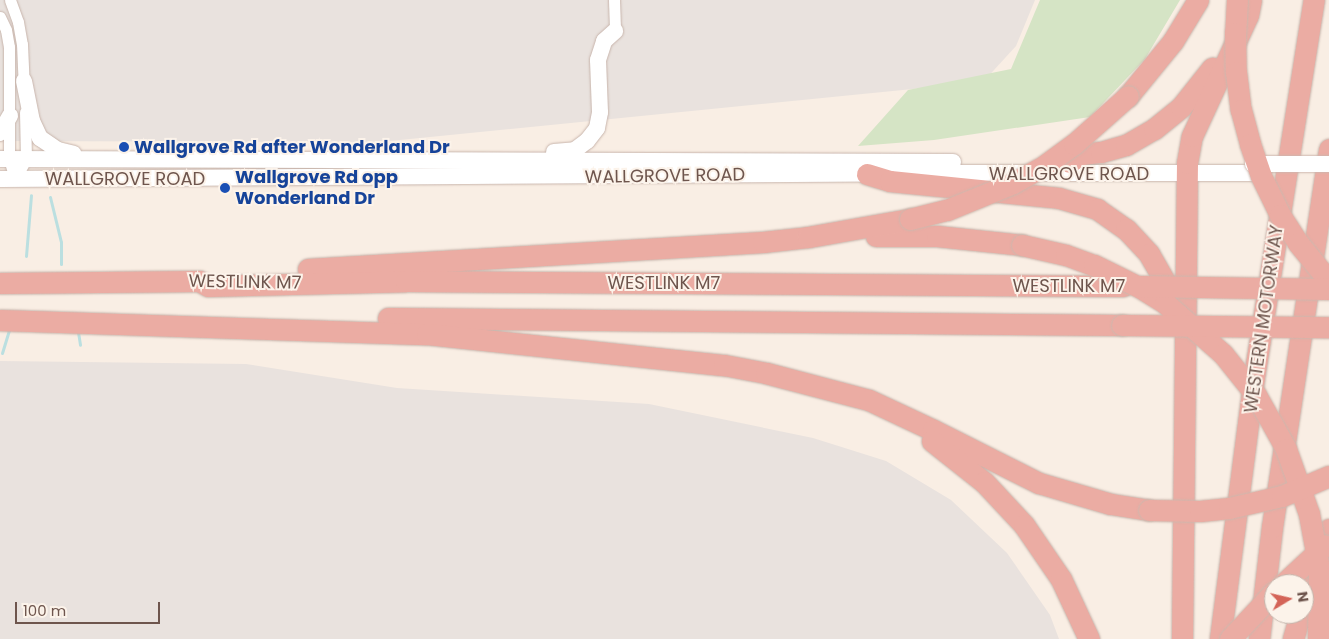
<!DOCTYPE html>
<html>
<head>
<meta charset="utf-8">
<style>
  body { margin:0 }
  #map { position:relative; width:1329px; height:639px; overflow:hidden; background:#f9eee4; font-family:Poppins,sans-serif }
  div>[style] { position:absolute }
  .industrial>* { inset:0; background:#e9e2de }
  .green>* { inset:0; background:#d5e4c5 }
  .stream>* { height:3px; margin:-1.5px; padding:0 1.5px; transform-origin:1.5px; border-radius:1.5px; background:#bbdfe0 }
  .roads { filter:drop-shadow(0 0 1px #c8b5ac) drop-shadow(0 0 1px #c8b5ac) }
  .minor>* { height:11px; margin:-5.5px; padding:0 5.5px; transform-origin:5.5px; border-radius:5.5px; background:#fff }
  .secondary>* { height:16px; margin:-8px; padding:0 8px; transform-origin:8px; border-radius:8px; background:#fff }
  .motorway>* { height:21px; margin:-10.5px; padding:0 10.5px; transform-origin:10.5px; border-radius:10.5px; background:#ebaca3 }
  .bridges { filter:drop-shadow(0 0 1px #cdb7ad) drop-shadow(0 0 1px #cdb7ad) }
  .secondary-bridge>* { height:16px; margin:-8px; padding:0 8px; transform-origin:8px; border-radius:8px; background:#fff }
  .motorway-bridge>* { height:21px; margin:-10.5px; padding:0 10.5px; transform-origin:10.5px; border-radius:10.5px; background:#ebaca3 }
  .dots>* { width:14px; height:14px; translate:-50% -50%; box-sizing:border-box; border:2px solid #fcf3ea; border-radius:50% }
  span { translate:-50% -50%; white-space:nowrap; text-align:center; line-height:1.15; -webkit-text-stroke:4px #fcf3ea; paint-order:stroke }
  .transit-label { font-size:18px; color:#164399; font-weight:700 }
  .left { translate:0 -50%; text-align:left }
  .street-label { font-size:18px; color:#6e554d }
  .north { position:absolute; left:1264px; top:574px; width:50px; height:50px; box-sizing:border-box; background:#fcf3ea; border:1px solid #c3b4ab; border-radius:50%; rotate:81deg; font-size:14px; font-weight:700; line-height:20px; text-align:center; color:#6e554d }
  .north::after { content:''; display:block; margin:auto; width:18px; height:22px; background:#d46458; clip-path:polygon(50% 0,100% 100%,50% 72%,0 100%) }
  .scale { position:absolute; left:15px; top:602px; width:145px; height:22px; box-sizing:border-box; border:2px solid #6e554d; border-top:0; padding-left:6px; font-size:15px; line-height:18px; white-space:nowrap; color:#6e554d; -webkit-text-stroke:4px #fcf3ea; paint-order:stroke }
</style>
</head>
<body>
<div id="map">
  <div class="industrial">
    <div style="clip-path:polygon(0 0,1035px 0,1016px 46px,983px 82px,380px 142px,0 141px)"></div>
    <div style="clip-path:polygon(0 361px,246px 364px,397px 388px,649px 404px,813px 438px,886px 461px,951px 500px,1007px 553px,1050px 615px,1059px 639px,0 639px)"></div>
  </div>
  <div class="green">
    <div style="clip-path:polygon(1040px 0,1180px 0,1145px 59px,1090px 117px,934px 140px,858px 146px,908px 90px,1011px 69px)"></div>
  </div>
  <div class="stream">
    <div style="left:50px;top:197px;width:46px;rotate:76.3deg"></div>
    <div style="left:61px;top:242px;width:22px;rotate:90deg"></div>
    <div style="left:26px;top:256px;width:61px;rotate:-85.3deg"></div>
    <div style="left:78px;top:332px;width:13px;rotate:81deg"></div>
    <div style="left:2px;top:353px;width:24px;rotate:-73deg"></div>
  </div>
  <div class="roads">
    <div class="minor">
      <div style="left:10px;top:0;width:23px;rotate:70deg"></div>
      <div style="left:18px;top:22px;width:22px;rotate:80deg"></div>
      <div style="left:22px;top:44px;width:45px;rotate:87.5deg"></div>
      <div style="left:614px;top:0;width:31px;rotate:88deg"></div>
      <div style="left:0;top:17px;width:14px;rotate:65deg"></div>
      <div style="left:6px;top:30px;width:17px;rotate:80deg"></div>
      <div style="left:9px;top:47px;width:112px;rotate:90deg"></div>
      <div style="left:9px;top:159px;width:21px;rotate:73deg"></div>
      <div style="left:15px;top:179px;width:23px;rotate:-61deg"></div>
      <div style="left:26px;top:159px;width:47px;rotate:-91.2deg"></div>
    </div>
    <div class="secondary">
      <div style="left:24px;top:81px;width:41px;rotate:78.7deg"></div>
      <div style="left:32px;top:121px;width:19px;rotate:65deg"></div>
      <div style="left:40px;top:138px;width:22px;rotate:34deg"></div>
      <div style="left:58px;top:150px;width:16px;rotate:14deg"></div>
      <div style="left:0;top:133px;width:20px;rotate:-60deg"></div>
      <div style="left:554px;top:152px;width:21px;rotate:-5deg"></div>
      <div style="left:575px;top:150px;width:15px;rotate:-37deg"></div>
      <div style="left:587px;top:141px;width:16px;rotate:-52deg"></div>
      <div style="left:597px;top:128px;width:16px;rotate:-79deg"></div>
      <div style="left:600px;top:112px;width:52px;rotate:-92.2deg"></div>
      <div style="left:598px;top:60px;width:20px;rotate:-72deg"></div>
      <div style="left:604px;top:41px;width:15px;rotate:-42deg"></div>
      <div style="left:0;top:159px;width:953px;rotate:0.18deg"></div>
      <div style="left:0;top:179px;width:957px;rotate:-0.36deg"></div>
      <div style="left:957px;top:173px;width:296px"></div>
    </div>
    <div class="motorway">
      <div style="left:1128px;top:96px;width:71px;rotate:-50.7deg"></div>
      <div style="left:1173px;top:41px;width:48px;rotate:-58.6deg"></div>
      <div style="left:1070px;top:162px;width:14px;rotate:-36deg"></div>
      <div style="left:1081px;top:154px;width:20px;rotate:-6deg"></div>
      <div style="left:1101px;top:152px;width:26px;rotate:-16deg"></div>
      <div style="left:1126px;top:145px;width:32px;rotate:-30deg"></div>
      <div style="left:1154px;top:129px;width:35px;rotate:-39deg"></div>
      <div style="left:1181px;top:107px;width:50px;rotate:-51.5deg"></div>
      <div style="left:867px;top:174px;width:24px;rotate:17deg"></div>
      <div style="left:890px;top:181px;width:170px;rotate:5.7deg"></div>
      <div style="left:1059px;top:198px;width:40px;rotate:16deg"></div>
      <div style="left:1097px;top:209px;width:35px;rotate:35deg"></div>
      <div style="left:1126px;top:229px;width:34px;rotate:47deg"></div>
      <div style="left:1149px;top:254px;width:36px;rotate:60deg"></div>
      <div style="left:1167px;top:285px;width:19px;rotate:72deg"></div>
      <div style="left:876px;top:236px;width:61px"></div>
      <div style="left:937px;top:236px;width:85px;rotate:6deg"></div>
      <div style="left:308px;top:269px;width:456px;rotate:-3.4deg"></div>
      <div style="left:763px;top:242px;width:45px;rotate:-6.3deg"></div>
      <div style="left:808px;top:237px;width:104px;rotate:-10deg"></div>
      <div style="left:0;top:283px;width:199px;rotate:-0.6deg"></div>
      <div style="left:199px;top:281px;width:10px;rotate:29deg"></div>
      <div style="left:208px;top:286px;width:198px;rotate:-1.4deg"></div>
      <div style="left:406px;top:281px;width:717px;rotate:0.4deg"></div>
      <div style="left:388px;top:318px;width:734px;rotate:0.55deg"></div>
      <div style="left:0;top:320px;width:427px;rotate:1.9deg"></div>
      <div style="left:427px;top:334px;width:299px;rotate:6deg"></div>
      <div style="left:724px;top:365px;width:43px;rotate:10.8deg"></div>
      <div style="left:766px;top:373px;width:106px;rotate:14.7deg"></div>
      <div style="left:869px;top:400px;width:71px;rotate:25.1deg"></div>
      <div style="left:933px;top:430px;width:119px;rotate:26.6deg"></div>
      <div style="left:1039px;top:483px;width:75px;rotate:16.3deg"></div>
      <div style="left:1111px;top:504px;width:38px;rotate:9deg"></div>
      <div style="left:932px;top:441px;width:66px;rotate:38.3deg"></div>
      <div style="left:984px;top:482px;width:59px;rotate:47.1deg"></div>
      <div style="left:1024px;top:525px;width:65px;rotate:55.6deg"></div>
      <div style="left:1061px;top:579px;width:66px;rotate:65deg"></div>
      <div style="left:1304px;top:603px;width:78px;rotate:-71.3deg"></div>
      <div style="left:1182px;top:639px;width:476px;rotate:-89.4deg"></div>
      <div style="left:1187px;top:163px;width:27px;rotate:-80deg"></div>
      <div style="left:1192px;top:136px;width:133px;rotate:-65.2deg"></div>
      <div style="left:1248px;top:15px;width:15px;rotate:-79deg"></div>
      <div style="left:1220px;top:639px;width:264px;rotate:-82.6deg"></div>
      <div style="left:1254px;top:377px;width:382px;rotate:-81deg"></div>
      <div style="left:1259px;top:639px;width:113px;rotate:-83.4deg"></div>
      <div style="left:1272px;top:527px;width:382px;rotate:-81.4deg"></div>
      <div style="left:1293px;top:639px;width:26px;rotate:-74deg"></div>
    </div>
  </div>
  <div class="bridges">
    <div class="secondary-bridge">
      <div style="left:1253px;top:164px;width:76px"></div>
    </div>
    <div class="motorway-bridge">
      <div style="left:1237px;top:0;width:33px;rotate:93deg"></div>
      <div style="left:1235px;top:33px;width:39px;rotate:89deg"></div>
      <div style="left:1236px;top:72px;width:38px;rotate:83deg"></div>
      <div style="left:1241px;top:110px;width:35px;rotate:75deg"></div>
      <div style="left:1250px;top:144px;width:34px;rotate:71deg"></div>
      <div style="left:1261px;top:176px;width:43px;rotate:64deg"></div>
      <div style="left:1280px;top:215px;width:33px;rotate:57deg"></div>
      <div style="left:1298px;top:243px;width:49px;rotate:50.8deg"></div>
      <div style="left:910px;top:219px;width:38px;rotate:-14deg"></div>
      <div style="left:947px;top:210px;width:71px;rotate:-22.2deg"></div>
      <div style="left:1013px;top:183px;width:37px;rotate:-29deg"></div>
      <div style="left:1045px;top:165px;width:36px;rotate:-36deg"></div>
      <div style="left:1074px;top:144px;width:72px;rotate:-41.6deg"></div>
      <div style="left:1022px;top:245px;width:45px;rotate:12.8deg"></div>
      <div style="left:1066px;top:255px;width:30px;rotate:20deg"></div>
      <div style="left:1094px;top:265px;width:52px;rotate:26.1deg"></div>
      <div style="left:1141px;top:288px;width:28px;rotate:32deg"></div>
      <div style="left:1165px;top:303px;width:77px;rotate:41.3deg"></div>
      <div style="left:1223px;top:354px;width:53px;rotate:51.2deg"></div>
      <div style="left:1256px;top:395px;width:62px;rotate:60.9deg"></div>
      <div style="left:1286px;top:449px;width:69px;rotate:70.5deg"></div>
      <div style="left:1309px;top:514px;width:55px;rotate:79.5deg"></div>
      <div style="left:1319px;top:568px;width:71px;rotate:90.8deg"></div>
      <div style="left:1138px;top:286px;width:191px;rotate:0.9deg"></div>
      <div style="left:1122px;top:325px;width:207px;rotate:0.6deg"></div>
      <div style="left:1149px;top:510px;width:51px;rotate:1.1deg"></div>
      <div style="left:1200px;top:511px;width:29px;rotate:-6deg"></div>
      <div style="left:1229px;top:508px;width:54px;rotate:-12.8deg"></div>
      <div style="left:1282px;top:496px;width:51px;rotate:-23.1deg"></div>
      <div style="left:1283px;top:584px;width:57px;rotate:-42.9deg"></div>
      <div style="left:1230px;top:639px;width:64px;rotate:-46.9deg"></div>
    </div>
  </div>
  <div class="dots">
    <div style="left:124px;top:147px;background:#1a4fb4"></div>
    <div style="left:225px;top:188px;background:#1a4fb4"></div>
  </div>
  <div class="transit-label">
    <span class="left" style="left:134px;top:147px">Wallgrove Rd after Wonderland Dr</span>
    <span class="left" style="left:235px;top:188px">Wallgrove Rd opp<br>Wonderland Dr</span>
  </div>
  <div class="street-label">
    <span style="left:1069px;top:174px">WALLGROVE ROAD</span>
    <span style="left:665px;top:176px;rotate:-1deg">WALLGROVE ROAD</span>
    <span style="left:125px;top:179px">WALLGROVE ROAD</span>
    <span style="left:245px;top:282px;rotate:1deg">WESTLINK M7</span>
    <span style="left:664px;top:283px">WESTLINK M7</span>
    <span style="left:1069px;top:286px">WESTLINK M7</span>
    <span style="left:1264px;top:319px;rotate:-82deg">WESTERN MOTORWAY</span>
  </div>
  <div class="north">N</div>
  <div class="scale">100 m</div>
</div>
</body>
</html>
